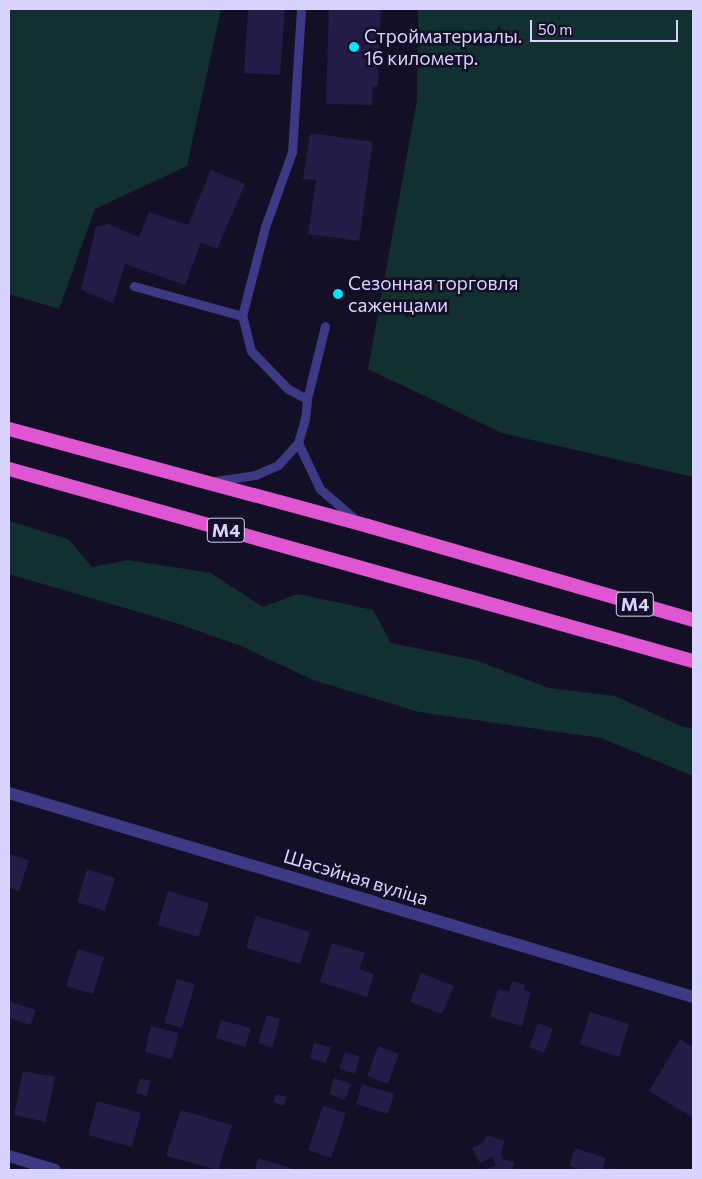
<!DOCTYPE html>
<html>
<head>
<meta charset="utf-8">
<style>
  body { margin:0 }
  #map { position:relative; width:702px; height:1179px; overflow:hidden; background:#130f26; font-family:Commissioner,sans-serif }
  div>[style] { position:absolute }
  .green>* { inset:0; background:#12302f }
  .building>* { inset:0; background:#241b47 }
  .service>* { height:9px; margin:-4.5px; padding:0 4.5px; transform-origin:4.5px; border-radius:4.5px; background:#3d3a85 }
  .minor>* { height:12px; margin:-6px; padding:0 6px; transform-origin:6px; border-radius:6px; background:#3d3a85 }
  .trunk>* { height:14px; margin:-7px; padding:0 7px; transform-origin:7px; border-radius:7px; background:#e055d1 }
  .dots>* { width:14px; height:14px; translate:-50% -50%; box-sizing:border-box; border:2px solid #130f26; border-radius:50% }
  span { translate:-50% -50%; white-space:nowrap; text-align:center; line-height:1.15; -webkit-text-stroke:5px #130f26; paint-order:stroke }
  .shield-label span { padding:1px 4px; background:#130f26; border:1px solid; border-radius:4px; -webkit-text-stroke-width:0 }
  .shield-label { font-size:18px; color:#d9d4ff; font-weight:700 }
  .poi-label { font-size:19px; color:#d9d4ff }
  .left { translate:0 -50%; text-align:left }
  .street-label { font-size:19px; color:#d9d4ff }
  .frame { position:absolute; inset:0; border:10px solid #d9d4ff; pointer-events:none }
  .scale { position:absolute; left:530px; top:20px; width:148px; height:22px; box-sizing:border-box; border:2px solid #d9d4ff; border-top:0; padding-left:6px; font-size:15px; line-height:18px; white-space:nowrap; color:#d9d4ff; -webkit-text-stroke:4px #130f26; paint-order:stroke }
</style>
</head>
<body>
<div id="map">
  <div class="green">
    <div style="clip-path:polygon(9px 9px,221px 9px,187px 166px,95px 209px,59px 309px,9px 294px)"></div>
    <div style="clip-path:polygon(418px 9px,693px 9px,693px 477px,502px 433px,368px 369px,417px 100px)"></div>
    <div style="clip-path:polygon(9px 521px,68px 539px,92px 567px,128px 560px,211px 573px,263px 607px,298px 594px,373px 610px,391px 643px,475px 660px,549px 688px,615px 696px,683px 727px,693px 728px,693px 776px,601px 738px,419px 712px,313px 680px,241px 646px,176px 623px,9px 574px)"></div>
  </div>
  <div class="building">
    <div style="clip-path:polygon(248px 9px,285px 9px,280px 75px,244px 73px)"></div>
    <div style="clip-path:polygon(329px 9px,381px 9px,378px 86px,373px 86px,372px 105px,326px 104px)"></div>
    <div style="clip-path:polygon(310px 133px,373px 142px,359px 241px,308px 234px,316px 180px,303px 179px)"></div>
    <div style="clip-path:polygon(211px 170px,245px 184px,217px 249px,201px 242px,185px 285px,125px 264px,113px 303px,81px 290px,96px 227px,108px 224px,139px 237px,149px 212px,188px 225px)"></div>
    <div style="clip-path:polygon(9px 854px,29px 860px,19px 891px,9px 888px)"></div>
    <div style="clip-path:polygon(87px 869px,115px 878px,105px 911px,77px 902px)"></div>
    <div style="clip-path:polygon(168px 891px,209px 903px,199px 937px,158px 925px)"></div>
    <div style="clip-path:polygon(256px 916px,310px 932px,300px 964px,246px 948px)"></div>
    <div style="clip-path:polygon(332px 943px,365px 953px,359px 969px,374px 974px,367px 997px,320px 982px)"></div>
    <div style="clip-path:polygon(78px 949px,104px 957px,93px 994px,66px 986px)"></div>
    <div style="clip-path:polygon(421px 973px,454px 986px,442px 1014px,410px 1002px)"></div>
    <div style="clip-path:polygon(177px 979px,195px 984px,182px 1028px,164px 1023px)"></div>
    <div style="clip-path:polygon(512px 981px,525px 985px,524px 990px,531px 992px,522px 1026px,490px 1017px,498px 989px,509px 992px)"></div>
    <div style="clip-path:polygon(9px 1001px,36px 1010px,31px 1025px,9px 1018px)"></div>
    <div style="clip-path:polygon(590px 1012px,629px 1024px,619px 1057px,580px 1044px)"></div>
    <div style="clip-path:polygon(267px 1015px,280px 1019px,272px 1048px,258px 1043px)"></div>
    <div style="clip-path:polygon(221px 1020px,251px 1028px,245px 1047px,216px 1038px)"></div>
    <div style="clip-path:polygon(538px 1023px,553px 1029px,544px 1053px,529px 1047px)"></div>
    <div style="clip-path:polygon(151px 1026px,179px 1033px,172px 1059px,145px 1052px)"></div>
    <div style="clip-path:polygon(680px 1039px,693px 1047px,693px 1118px,649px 1091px)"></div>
    <div style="clip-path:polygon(314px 1043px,331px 1047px,326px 1063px,310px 1058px)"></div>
    <div style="clip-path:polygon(378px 1046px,399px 1054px,388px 1084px,367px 1076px)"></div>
    <div style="clip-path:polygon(345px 1052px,360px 1057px,355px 1074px,339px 1069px)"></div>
    <div style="clip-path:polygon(23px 1071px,55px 1077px,46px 1122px,14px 1115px)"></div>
    <div style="clip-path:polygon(140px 1078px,151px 1081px,146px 1096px,136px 1093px)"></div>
    <div style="clip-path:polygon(334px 1078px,351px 1084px,345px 1100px,329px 1094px)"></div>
    <div style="clip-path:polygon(362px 1084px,394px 1094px,388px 1114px,356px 1104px)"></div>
    <div style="clip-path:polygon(276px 1094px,287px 1097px,284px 1106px,273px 1102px)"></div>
    <div style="clip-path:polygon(97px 1101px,141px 1113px,132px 1147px,88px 1135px)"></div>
    <div style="clip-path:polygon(323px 1106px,346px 1113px,331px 1158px,308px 1150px)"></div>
    <div style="clip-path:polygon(181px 1110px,232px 1125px,218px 1170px,166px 1156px)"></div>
    <div style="clip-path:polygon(487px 1135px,505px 1141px,501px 1152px,503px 1159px,514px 1162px,512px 1170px,484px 1170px,496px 1165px,492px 1157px,480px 1163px,472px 1148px,484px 1142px)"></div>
    <div style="clip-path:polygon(575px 1148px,606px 1158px,602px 1170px,582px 1170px,569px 1166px)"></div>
    <div style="clip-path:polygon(258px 1158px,298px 1170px,255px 1170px)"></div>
  </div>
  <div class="service">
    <div style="left:134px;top:286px;width:112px;rotate:15.5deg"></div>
    <div style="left:307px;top:399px;width:75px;rotate:-76.1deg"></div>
    <div style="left:298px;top:443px;width:51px;rotate:64.4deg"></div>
    <div style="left:320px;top:489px;width:46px;rotate:40.6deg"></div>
    <div style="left:215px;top:481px;width:40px;rotate:-8.5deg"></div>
    <div style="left:255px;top:475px;width:25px;rotate:-23deg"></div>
    <div style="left:278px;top:465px;width:30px;rotate:-48deg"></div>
    <div style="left:298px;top:443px;width:25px;rotate:-74deg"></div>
    <div style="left:305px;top:419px;width:20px;rotate:-84deg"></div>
    <div style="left:307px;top:399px;width:21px;rotate:-152deg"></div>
    <div style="left:288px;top:389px;width:53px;rotate:-134.2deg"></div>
    <div style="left:251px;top:351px;width:36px;rotate:-104deg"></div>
    <div style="left:242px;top:316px;width:92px;rotate:-75.5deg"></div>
    <div style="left:265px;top:227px;width:80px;rotate:-70.2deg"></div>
    <div style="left:292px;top:152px;width:143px;rotate:-86.4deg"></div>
  </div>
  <div class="minor">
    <div style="left:9px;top:793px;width:714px;rotate:16.61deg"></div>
    <div style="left:9px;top:1156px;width:48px;rotate:16.9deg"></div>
  </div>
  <div class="trunk">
    <div style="left:9px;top:429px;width:372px;rotate:15.1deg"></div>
    <div style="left:368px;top:526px;width:338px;rotate:16.1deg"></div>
    <div style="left:9px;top:469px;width:710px;rotate:15.68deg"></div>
  </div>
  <div class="dots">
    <div style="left:354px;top:47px;background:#00e5ff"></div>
    <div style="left:338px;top:294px;background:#00e5ff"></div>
  </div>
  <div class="shield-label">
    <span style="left:226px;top:530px">М4</span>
    <span style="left:635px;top:604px">М4</span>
  </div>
  <div class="poi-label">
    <span class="left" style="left:364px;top:47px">Стройматериалы.<br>16 километр.</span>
    <span class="left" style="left:348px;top:294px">Сезонная торговля<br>саженцами</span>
  </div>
  <div class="street-label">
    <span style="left:356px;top:877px;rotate:17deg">Шасэйная вуліца</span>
  </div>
  <div class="frame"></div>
  <div class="scale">50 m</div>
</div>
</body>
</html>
